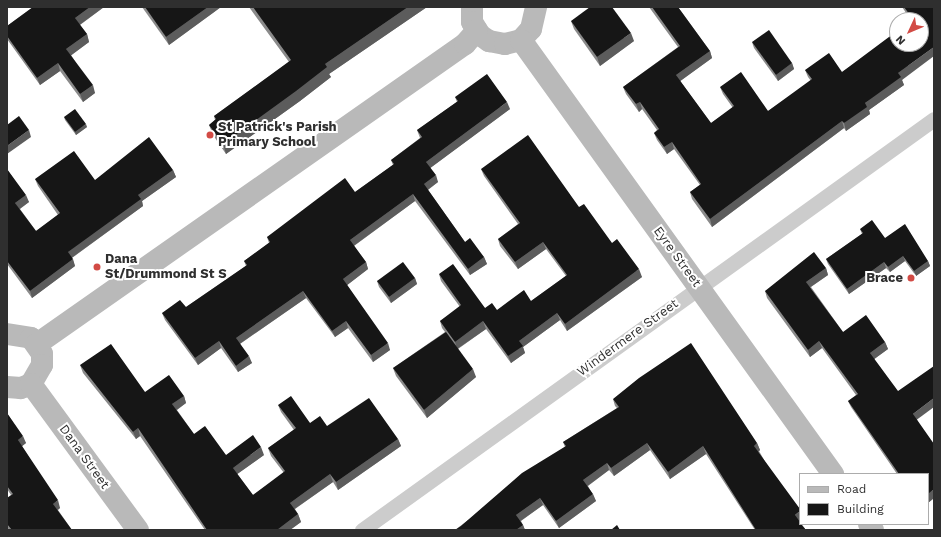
<!DOCTYPE html>
<html>
<head>
<meta charset="utf-8">
<style>
  body { margin:0 }
  #map { position:relative; width:941px; height:537px; overflow:hidden; background:#fff; font-family:"Work Sans",sans-serif }
  div>[style] { position:absolute }
  .street>* { height:15px; margin:-7.5px; padding:0 7.5px; transform-origin:7.5px; border-radius:7.5px; background:#ccc }
  .secondary>* { height:22px; margin:-11px; padding:0 11px; transform-origin:11px; border-radius:11px; background:#b9b9b9 }
  .wall>* { inset:0; background:#8a8a8a }
  .shaded-wall>* { inset:0; background:#5c5c5c }
  .building>* { inset:0; background:#161616 }
  .dots>* { width:11px; height:11px; translate:-50% -50%; box-sizing:border-box; border:2px solid #fff; border-radius:50% }
  span { translate:-50% -50%; white-space:nowrap; text-align:center; line-height:1.15; -webkit-text-stroke:4px #fff; paint-order:stroke }
  .poi-label { font-size:13px; color:#2f2f2f; font-weight:700 }
  .left { translate:0 -50%; text-align:left }
  .right { translate:-100% -50%; text-align:right }
  .street-label { font-size:13px; color:#2f2f2f }
  .frame { position:absolute; inset:0; border:8px solid #2f2f2f; pointer-events:none }
  .legend { position:absolute; left:799px; top:473px; width:130px; height:52px; box-sizing:border-box; background:#fff; border:1px solid #acacac; margin:0; padding:5px 7px; list-style:none; font-size:12px; color:#2f2f2f }
  .legend li { display:flex; align-items:center; gap:8px; height:20px }
  .legend b { width:20px; border:1px solid #acacac }
  .north { position:absolute; left:889px; top:12px; width:40px; height:40px; box-sizing:border-box; background:#fff; border:1px solid #acacac; border-radius:50%; rotate:226deg; font-size:11px; font-weight:700; line-height:16px; text-align:center; color:#2f2f2f }
  .north::after { content:''; display:block; margin:auto; width:14px; height:18px; background:#d24b45; clip-path:polygon(50% 0,100% 100%,50% 72%,0 100%) }
</style>
</head>
<body>
<div id="map">
  <div class="street">
    <div style="left:362px;top:530px;width:704px;rotate:-35.7deg"></div>
  </div>
  <div class="secondary">
    <div style="left:472px;top:7px;width:15px;rotate:90deg"></div>
    <div style="left:472px;top:22px;width:15px;rotate:58deg"></div>
    <div style="left:480px;top:35px;width:11px;rotate:34deg"></div>
    <div style="left:489px;top:41px;width:16px;rotate:11deg"></div>
    <div style="left:505px;top:44px;width:16px;rotate:-14deg"></div>
    <div style="left:521px;top:40px;width:15px;rotate:-48deg"></div>
    <div style="left:531px;top:29px;width:23px;rotate:-77deg"></div>
    <div style="left:521px;top:40px;width:535px;rotate:54.29deg"></div>
    <div style="left:7px;top:334px;width:24px;rotate:9deg"></div>
    <div style="left:31px;top:338px;width:19px;rotate:55deg"></div>
    <div style="left:42px;top:354px;width:11px;rotate:90deg"></div>
    <div style="left:42px;top:365px;width:22px;rotate:120deg"></div>
    <div style="left:31px;top:384px;width:11px;rotate:158deg"></div>
    <div style="left:21px;top:388px;width:14px;rotate:-176deg"></div>
    <div style="left:37px;top:344px;width:523px;rotate:-35.03deg"></div>
    <div style="left:465px;top:44px;width:18px;rotate:-49deg"></div>
    <div style="left:31px;top:384px;width:181px;rotate:53.8deg"></div>
    <div style="left:869px;top:524px;width:7px;rotate:56deg"></div>
  </div>
  <div class="wall">
    <div style="clip-path:polygon(33px 7px,104px 7px,80px 25px,87px 34px,89px 42px,71px 55px,95px 93px,83px 102px,60px 71px,40px 85px,7px 39px,7px 26px)"></div>
    <div style="clip-path:polygon(142px 7px,221px 7px,169px 45px)"></div>
    <div style="clip-path:polygon(249px 7px,427px 7px,329px 74px,331px 77px,300px 101px,226px 154px,213px 135px,209px 125px,215px 120px,214px 116px,289px 62px)"></div>
    <div style="clip-path:polygon(649px 7px,678px 7px,710px 51px,712px 58px,680px 81px,711px 123px,733px 108px,723px 94px,720px 87px,768px 111px,811px 81px,808px 77px,805px 70px,842px 72px,921px 20px,911px 20px,902px 7px,934px 7px,902px 80px,904px 85px,869px 110px,870px 114px,846px 131px,844px 128px,712px 227px,692px 199px,690px 192px,700px 185px,674px 149px,667px 154px,657px 140px,654px 133px,657px 130px,642px 109px,639px 112px,626px 94px,623px 87px,678px 47px)"></div>
    <div style="clip-path:polygon(571px 21px,634px 41px,600px 66px,574px 29px)"></div>
    <div style="clip-path:polygon(752px 42px,792px 63px,794px 69px,778px 81px,754px 48px)"></div>
    <div style="clip-path:polygon(455px 97px,510px 109px,430px 168px,438px 182px,428px 190px,465px 242px,484px 257px,487px 264px,470px 275px,415px 201px,354px 246px,366px 262px,368px 269px,347px 285px,390px 350px,373px 362px,348px 328px,335px 337px,306px 298px,240px 344px,252px 363px,238px 372px,221px 348px,198px 365px,165px 320px,162px 313px,186px 307px,246px 266px,244px 261px,269px 243px,267px 237px,355px 192px,393px 165px,391px 160px,420px 138px,417px 130px,457px 102px)"></div>
    <div style="clip-path:polygon(64px 117px,87px 127px,76px 135px,65px 120px)"></div>
    <div style="clip-path:polygon(7px 169px,29px 202px,20px 209px,36px 231px,58px 215px,38px 186px,35px 179px,95px 180px,173px 170px,176px 177px,142px 201px,143px 206px,72px 258px,75px 266px,32px 298px,7px 264px)"></div>
    <div style="clip-path:polygon(481px 169px,579px 207px,642px 277px,567px 331px,560px 320px,523px 347px,525px 353px,511px 363px,486px 329px,458px 349px,476px 377px,427px 418px,396px 376px,393px 368px,445px 332px,442px 328px,440px 321px,460px 307px,441px 281px,439px 274px,485px 308px,497px 310px,531px 301px,566px 276px,546px 249px,518px 269px,500px 246px,498px 239px,518px 224px,484px 176px)"></div>
    <div style="clip-path:polygon(860px 229px,885px 238px,928px 261px,930px 266px,916px 276px,905px 261px,890px 272px,886px 268px,849px 294px,828px 264px,826px 259px,862px 234px)"></div>
    <div style="clip-path:polygon(826px 268px,828px 275px,811px 287px,843px 332px,885px 342px,888px 349px,874px 359px,917px 419px,934px 498px,928px 503px,928px 474px,897px 474px,851px 407px,848px 401px,856px 395px,822px 348px,810px 357px,767px 298px,765px 291px)"></div>
    <div style="clip-path:polygon(415px 278px,417px 284px,391px 303px,379px 287px,377px 281px)"></div>
    <div style="clip-path:polygon(80px 365px,145px 392px,184px 396px,186px 403px,177px 410px,194px 434px,226px 455px,264px 455px,237px 474px,253px 495px,284px 473px,271px 456px,268px 448px,294px 430px,281px 412px,278px 405px,310px 423px,398px 439px,401px 446px,338px 490px,333px 482px,295px 509px,298px 514px,301px 522px,290px 530px,205px 530px,140px 436px,136px 439px,83px 373px)"></div>
    <div style="clip-path:polygon(613px 399px,757px 443px,760px 450px,759px 451px,799px 521px,806px 530px,755px 530px,706px 454px,670px 479px,650px 450px,614px 476px,609px 470px,588px 486px,596px 501px,559px 528px,543px 505px,521px 521px,523px 525px,525px 530px,455px 530px,565px 447px,563px 442px,617px 408px,615px 406px)"></div>
    <div style="clip-path:polygon(7px 413px,26px 443px,22px 446px,60px 508px,58px 510px,72px 530px,9px 530px,7px 527px,7px 498px,11px 495px,7px 489px)"></div>
  </div>
  <div class="shaded-wall">
    <div style="clip-path:polygon(90px 7px,104px 7px,78px 26px,75px 18px)"></div>
    <div style="clip-path:polygon(208px 7px,221px 7px,169px 45px,166px 37px)"></div>
    <div style="clip-path:polygon(408px 7px,427px 7px,329px 74px,331px 77px,300px 101px,226px 154px,223px 144px,325px 64px)"></div>
    <div style="clip-path:polygon(631px 33px,634px 41px,600px 66px,597px 57px)"></div>
    <div style="clip-path:polygon(87px 34px,89px 42px,69px 57px,66px 49px)"></div>
    <div style="clip-path:polygon(934px 47px,934px 56px,902px 80px,904px 85px,869px 110px,870px 114px,846px 131px,844px 123px,898px 73px)"></div>
    <div style="clip-path:polygon(710px 51px,712px 58px,679px 82px,676px 75px)"></div>
    <div style="clip-path:polygon(58px 63px,60px 71px,40px 85px,37px 78px)"></div>
    <div style="clip-path:polygon(792px 63px,794px 69px,778px 81px,776px 75px)"></div>
    <div style="clip-path:polygon(93px 85px,95px 93px,83px 102px,80px 94px)"></div>
    <div style="clip-path:polygon(507px 102px,510px 109px,429px 169px,426px 162px)"></div>
    <div style="clip-path:polygon(640px 102px,642px 109px,639px 112px,636px 104px)"></div>
    <div style="clip-path:polygon(842px 121px,844px 128px,712px 227px,710px 219px)"></div>
    <div style="clip-path:polygon(86px 124px,87px 127px,76px 135px,75px 132px)"></div>
    <div style="clip-path:polygon(29px 130px,31px 137px,7px 154px,7px 146px)"></div>
    <div style="clip-path:polygon(672px 142px,674px 149px,667px 154px,664px 147px)"></div>
    <div style="clip-path:polygon(173px 170px,176px 177px,142px 201px,143px 206px,70px 259px,68px 252px,138px 195px)"></div>
    <div style="clip-path:polygon(436px 175px,438px 182px,426px 191px,424px 184px)"></div>
    <div style="clip-path:polygon(413px 194px,415px 201px,352px 247px,350px 240px)"></div>
    <div style="clip-path:polygon(26px 195px,29px 202px,18px 210px,15px 203px)"></div>
    <div style="clip-path:polygon(543px 242px,546px 249px,518px 269px,515px 262px)"></div>
    <div style="clip-path:polygon(903px 256px,905px 261px,890px 272px,888px 267px)"></div>
    <div style="clip-path:polygon(484px 257px,487px 264px,470px 275px,468px 269px)"></div>
    <div style="clip-path:polygon(73px 259px,75px 266px,32px 298px,30px 291px)"></div>
    <div style="clip-path:polygon(928px 261px,930px 266px,916px 276px,914px 271px)"></div>
    <div style="clip-path:polygon(366px 262px,368px 269px,346px 286px,343px 279px)"></div>
    <div style="clip-path:polygon(884px 262px,886px 268px,849px 294px,847px 289px)"></div>
    <div style="clip-path:polygon(826px 268px,828px 275px,809px 288px,806px 282px)"></div>
    <div style="clip-path:polygon(639px 269px,642px 277px,567px 331px,565px 324px)"></div>
    <div style="clip-path:polygon(415px 278px,417px 284px,391px 303px,389px 297px)"></div>
    <div style="clip-path:polygon(303px 291px,306px 298px,238px 345px,236px 338px)"></div>
    <div style="clip-path:polygon(557px 313px,560px 320px,523px 347px,525px 353px,511px 363px,508px 356px,519px 341px)"></div>
    <div style="clip-path:polygon(346px 321px,348px 328px,335px 337px,332px 331px)"></div>
    <div style="clip-path:polygon(483px 321px,486px 329px,457px 349px,455px 342px)"></div>
    <div style="clip-path:polygon(219px 341px,221px 348px,198px 365px,195px 358px)"></div>
    <div style="clip-path:polygon(819px 341px,822px 348px,810px 357px,808px 350px)"></div>
    <div style="clip-path:polygon(885px 342px,888px 349px,873px 360px,870px 353px)"></div>
    <div style="clip-path:polygon(388px 343px,390px 350px,373px 362px,371px 355px)"></div>
    <div style="clip-path:polygon(249px 356px,252px 363px,238px 372px,236px 366px)"></div>
    <div style="clip-path:polygon(473px 369px,476px 377px,427px 418px,424px 410px)"></div>
    <div style="clip-path:polygon(184px 396px,186px 403px,175px 411px,172px 404px)"></div>
    <div style="clip-path:polygon(934px 398px,934px 407px,915px 421px,913px 414px)"></div>
    <div style="clip-path:polygon(138px 428px,140px 436px,136px 439px,133px 432px)"></div>
    <div style="clip-path:polygon(23px 436px,26px 443px,21px 447px,18px 440px)"></div>
    <div style="clip-path:polygon(398px 439px,401px 446px,338px 490px,336px 482px)"></div>
    <div style="clip-path:polygon(647px 443px,650px 450px,614px 476px,611px 468px)"></div>
    <div style="clip-path:polygon(757px 443px,760px 450px,757px 453px,754px 446px)"></div>
    <div style="clip-path:polygon(703px 446px,706px 454px,670px 479px,668px 472px)"></div>
    <div style="clip-path:polygon(261px 447px,264px 455px,236px 475px,233px 468px)"></div>
    <div style="clip-path:polygon(607px 463px,609px 470px,586px 487px,583px 480px)"></div>
    <div style="clip-path:polygon(330px 474px,333px 482px,293px 510px,290px 503px)"></div>
    <div style="clip-path:polygon(934px 489px,934px 498px,928px 503px,928px 494px)"></div>
    <div style="clip-path:polygon(593px 494px,596px 501px,559px 528px,556px 521px)"></div>
    <div style="clip-path:polygon(540px 498px,543px 505px,519px 522px,516px 515px)"></div>
    <div style="clip-path:polygon(58px 500px,60px 508px,56px 511px,53px 504px)"></div>
    <div style="clip-path:polygon(800px 511px,800px 520px,797px 522px,795px 515px)"></div>
    <div style="clip-path:polygon(298px 514px,301px 522px,290px 530px,277px 530px)"></div>
    <div style="clip-path:polygon(523px 525px,525px 530px,516px 530px)"></div>
  </div>
  <div class="building">
    <div style="clip-path:polygon(33px 7px,90px 7px,75px 18px,87px 34px,66px 49px,93px 85px,80px 94px,58px 63px,37px 78px,7px 36px,7px 26px)"></div>
    <div style="clip-path:polygon(145px 7px,208px 7px,166px 37px)"></div>
    <div style="clip-path:polygon(253px 7px,408px 7px,325px 64px,327px 67px,296px 91px,223px 144px,209px 125px,216px 119px,214px 116px,291px 60px)"></div>
    <div style="clip-path:polygon(590px 7px,612px 7px,631px 33px,597px 57px,571px 21px)"></div>
    <div style="clip-path:polygon(652px 7px,678px 7px,710px 51px,676px 75px,711px 123px,734px 106px,720px 87px,741px 72px,768px 111px,812px 79px,805px 70px,829px 53px,842px 72px,897px 31px,897px 44px,921px 44px,921px 20px,912px 20px,913px 19px,904px 7px,934px 7px,934px 47px,898px 73px,901px 77px,865px 103px,867px 107px,844px 123px,842px 121px,710px 219px,690px 192px,701px 184px,672px 142px,664px 147px,654px 133px,659px 129px,640px 102px,636px 104px,623px 87px,680px 46px)"></div>
    <div style="clip-path:polygon(769px 30px,792px 63px,776px 75px,752px 42px)"></div>
    <div style="clip-path:polygon(487px 74px,507px 102px,426px 162px,436px 175px,424px 184px,465px 242px,470px 238px,484px 257px,468px 269px,413px 194px,350px 240px,366px 262px,343px 279px,388px 343px,371px 355px,346px 321px,332px 331px,303px 291px,236px 338px,249px 356px,236px 366px,219px 341px,195px 358px,162px 313px,180px 300px,186px 307px,247px 265px,244px 261px,270px 242px,267px 237px,345px 178px,355px 192px,394px 164px,391px 160px,422px 137px,417px 130px,458px 101px,455px 97px)"></div>
    <div style="clip-path:polygon(75px 109px,86px 124px,75px 132px,64px 117px)"></div>
    <div style="clip-path:polygon(19px 116px,29px 130px,7px 146px,7px 125px)"></div>
    <div style="clip-path:polygon(528px 135px,579px 207px,584px 204px,612px 243px,617px 239px,639px 269px,565px 324px,557px 313px,519px 341px,523px 346px,508px 356px,483px 321px,455px 342px,440px 321px,461px 305px,439px 274px,453px 264px,485px 308px,492px 303px,497px 310px,524px 290px,531px 301px,567px 275px,543px 242px,515px 262px,498px 239px,520px 223px,481px 169px)"></div>
    <div style="clip-path:polygon(149px 137px,173px 170px,138px 195px,141px 199px,68px 252px,73px 259px,30px 291px,7px 261px,7px 169px,26px 195px,15px 203px,36px 231px,60px 213px,35px 179px,74px 151px,95px 180px)"></div>
    <div style="clip-path:polygon(872px 220px,885px 238px,905px 224px,928px 261px,914px 271px,903px 256px,888px 267px,884px 262px,847px 289px,826px 259px,863px 233px,860px 229px)"></div>
    <div style="clip-path:polygon(814px 252px,826px 268px,806px 282px,843px 332px,866px 315px,885px 342px,870px 353px,898px 391px,934px 366px,934px 398px,913px 414px,934px 444px,934px 489px,928px 494px,928px 474px,899px 474px,848px 401px,858px 394px,819px 341px,808px 350px,765px 291px)"></div>
    <div style="clip-path:polygon(403px 262px,415px 278px,389px 297px,377px 281px)"></div>
    <div style="clip-path:polygon(446px 332px,473px 369px,424px 410px,393px 368px)"></div>
    <div style="clip-path:polygon(691px 343px,757px 443px,754px 446px,800px 509px,800px 511px,795px 515px,800px 522px,800px 524px,801px 524px,806px 530px,756px 530px,703px 446px,668px 472px,647px 443px,611px 468px,607px 463px,583px 480px,593px 494px,556px 521px,540px 498px,516px 515px,523px 525px,516px 530px,455px 530px,461px 526px,522px 473px,566px 446px,563px 442px,619px 407px,613px 399px,639px 378px)"></div>
    <div style="clip-path:polygon(111px 344px,145px 392px,169px 375px,184px 396px,172px 404px,194px 434px,205px 426px,226px 455px,253px 435px,261px 447px,233px 468px,253px 495px,285px 471px,268px 448px,296px 428px,278px 405px,291px 396px,310px 423px,320px 416px,327px 426px,369px 398px,398px 439px,336px 482px,330px 474px,290px 503px,298px 514px,277px 530px,207px 530px,138px 428px,133px 432px,80px 365px)"></div>
    <div style="clip-path:polygon(7px 413px,23px 436px,18px 440px,58px 500px,53px 504px,72px 530px,12px 530px,7px 524px,7px 498px,13px 494px,7px 486px)"></div>
    <div style="clip-path:polygon(617px 525px,620px 530px,611px 530px)"></div>
  </div>
  <div class="dots">
    <div style="left:210px;top:135px;background:#d24b45"></div>
    <div style="left:97px;top:267px;background:#d24b45"></div>
    <div style="left:911px;top:278px;background:#d24b45"></div>
  </div>
  <div class="poi-label">
    <span class="left" style="left:218px;top:135px">St Patrick's Parish<br>Primary School</span>
    <span class="left" style="left:105px;top:267px">Dana<br>St/Drummond St S</span>
    <span class="right" style="left:903px;top:278px">Brace</span>
  </div>
  <div class="street-label">
    <span style="left:677px;top:257px;rotate:54deg">Eyre Street</span>
    <span style="left:628px;top:338px;rotate:-36deg">Windermere Street</span>
    <span style="left:84px;top:457px;rotate:54deg">Dana Street</span>
  </div>
  <div class="frame"></div>
  <ul class="legend">
  <li><b style="height:5px;background:#b9b9b9"></b>Road</li>
  <li><b style="height:11px;background:#161616"></b>Building</li>
  </ul>
  <div class="north">N</div>
</div>
</body>
</html>
